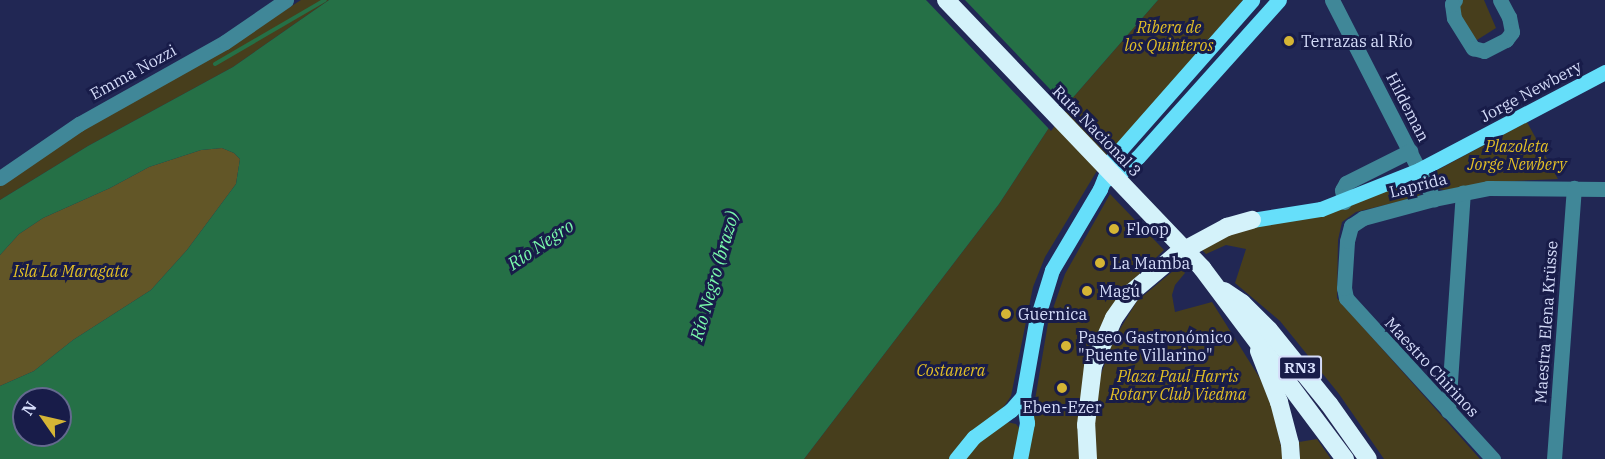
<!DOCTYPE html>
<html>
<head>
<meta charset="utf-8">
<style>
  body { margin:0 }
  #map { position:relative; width:1605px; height:459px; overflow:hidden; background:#212754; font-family:"IBM Plex Serif",serif }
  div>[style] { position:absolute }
  .green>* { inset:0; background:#473e1c }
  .forest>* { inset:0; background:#625627 }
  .water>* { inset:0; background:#257046 }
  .pier>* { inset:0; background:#212754 }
  .stream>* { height:4px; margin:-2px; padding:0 2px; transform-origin:2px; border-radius:2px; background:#257046 }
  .minor>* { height:15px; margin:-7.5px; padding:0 7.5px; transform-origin:7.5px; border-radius:7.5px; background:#408798 }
  .major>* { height:15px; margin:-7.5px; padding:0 7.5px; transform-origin:7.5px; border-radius:7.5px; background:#66dffa }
  .highway>* { height:18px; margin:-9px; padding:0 9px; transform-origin:9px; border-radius:9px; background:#d4f2fa }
  .dots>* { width:16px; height:16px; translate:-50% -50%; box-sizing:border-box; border:3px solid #181c49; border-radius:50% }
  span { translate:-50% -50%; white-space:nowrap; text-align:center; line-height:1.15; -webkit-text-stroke:6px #181c49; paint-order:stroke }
  .shield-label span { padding:2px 4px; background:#181c49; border:2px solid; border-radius:4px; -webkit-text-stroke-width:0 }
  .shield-label { font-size:15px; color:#d5dcf9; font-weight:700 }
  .park-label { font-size:16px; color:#e2bf26; font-style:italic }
  .poi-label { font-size:16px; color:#d5dcf9 }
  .left { translate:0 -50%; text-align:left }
  .street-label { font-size:16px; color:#d5dcf9 }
  .water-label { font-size:18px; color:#7afaac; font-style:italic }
  .north { position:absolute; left:12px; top:387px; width:60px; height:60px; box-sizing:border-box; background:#181c49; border:2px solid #64698f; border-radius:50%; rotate:304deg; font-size:16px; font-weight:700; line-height:24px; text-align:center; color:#d5dcf9 }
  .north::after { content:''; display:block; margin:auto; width:21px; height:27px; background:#d5b535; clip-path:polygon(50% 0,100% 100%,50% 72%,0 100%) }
</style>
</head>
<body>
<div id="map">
  <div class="green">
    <div style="clip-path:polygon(301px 0,329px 0,233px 67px,88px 146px,0 200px,0 184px,79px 131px,218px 53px)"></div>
    <div style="clip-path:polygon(1158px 0,1243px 0,1101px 164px,1045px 257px,1033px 287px,1011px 396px,1005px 405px,951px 459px,804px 459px,999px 204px,1056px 117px)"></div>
    <div style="clip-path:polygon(1460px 0,1484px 0,1496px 28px,1477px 40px,1470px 37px,1456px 4px)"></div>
    <div style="clip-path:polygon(1527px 122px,1558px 179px,1490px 182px,1445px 190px,1433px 188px,1430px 176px,1434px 172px)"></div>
    <div style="clip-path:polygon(1411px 180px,1417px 181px,1423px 190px,1418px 197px,1356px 212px,1342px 222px,1338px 240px,1337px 298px,1480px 459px,1384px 459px,1339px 394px,1280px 321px,1235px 283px,1246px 249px,1226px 245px,1206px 254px,1202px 250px,1229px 234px)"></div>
    <div style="clip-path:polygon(1110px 194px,1164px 250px,1126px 287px,1095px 338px,1087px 363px,1080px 459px,1025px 459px,1048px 323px,1065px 274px)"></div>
    <div style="clip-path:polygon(1179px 266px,1185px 273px,1175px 285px,1172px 295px,1175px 312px,1212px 302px,1261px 380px,1272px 408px,1284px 459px,1096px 459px,1094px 421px,1101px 374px,1114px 339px,1137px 301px)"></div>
    <div style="clip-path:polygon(1007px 422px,1016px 424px,1021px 430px,1015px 459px,963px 459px,975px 445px)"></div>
    <div style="clip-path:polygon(1317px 439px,1331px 459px,1300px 459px,1299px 442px)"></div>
  </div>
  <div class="forest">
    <div style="clip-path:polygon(222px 148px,234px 153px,240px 159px,236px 184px,187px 250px,151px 290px,73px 340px,34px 371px,0 386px,0 255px,19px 234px,43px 218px,110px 188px,149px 167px,201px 150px)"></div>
  </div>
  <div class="water">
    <div style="clip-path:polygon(evenodd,329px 0,1158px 0,1056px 117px,999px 204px,804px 459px,0 459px,0 386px,34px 371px,73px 340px,151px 290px,187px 250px,236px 184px,240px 159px,234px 153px,222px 148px,201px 150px,149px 167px,110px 188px,43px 218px,19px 234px,0 255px,0 200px,88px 146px,233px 67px,329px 0,24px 399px,60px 399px,60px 435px,24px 435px,24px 399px)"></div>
  </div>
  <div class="pier">
    <div style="clip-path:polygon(926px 0,965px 0,1068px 108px,1051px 131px)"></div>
  </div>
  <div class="stream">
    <div style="left:215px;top:64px;width:127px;rotate:-30.2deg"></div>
  </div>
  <div class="minor">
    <div style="left:1332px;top:0;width:224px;rotate:62.9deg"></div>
    <div style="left:1455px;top:0;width:5px;rotate:127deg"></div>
    <div style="left:1452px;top:4px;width:14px;rotate:82deg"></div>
    <div style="left:1454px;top:18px;width:36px;rotate:58deg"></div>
    <div style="left:1473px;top:48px;width:11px;rotate:15deg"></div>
    <div style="left:1484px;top:51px;width:25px;rotate:-27deg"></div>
    <div style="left:1506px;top:40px;width:10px;rotate:-53deg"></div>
    <div style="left:1512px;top:32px;width:15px;rotate:-101deg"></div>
    <div style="left:1509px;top:17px;width:19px;rotate:-118deg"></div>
    <div style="left:0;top:178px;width:96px;rotate:-34.4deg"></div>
    <div style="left:79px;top:124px;width:167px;rotate:-29.3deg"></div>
    <div style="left:225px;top:42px;width:74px;rotate:-34.5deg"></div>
    <div style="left:1344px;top:202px;width:12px;rotate:-99deg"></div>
    <div style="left:1342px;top:190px;width:8px;rotate:-60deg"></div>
    <div style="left:1346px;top:183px;width:72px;rotate:-26.6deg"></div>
    <div style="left:1448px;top:411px;width:219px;rotate:-86.1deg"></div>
    <div style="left:1493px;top:459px;width:218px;rotate:-132.4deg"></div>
    <div style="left:1346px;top:298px;width:10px;rotate:-101deg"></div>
    <div style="left:1344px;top:288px;width:47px;rotate:-86.3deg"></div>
    <div style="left:1347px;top:241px;width:16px;rotate:-75deg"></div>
    <div style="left:1351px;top:226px;width:14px;rotate:-34deg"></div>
    <div style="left:1363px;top:218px;width:73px;rotate:-15deg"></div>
    <div style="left:1434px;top:199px;width:55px;rotate:-11.5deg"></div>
    <div style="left:1488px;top:188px;width:117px;rotate:0.5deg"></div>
    <div style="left:1554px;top:459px;width:272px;rotate:-85.8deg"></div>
  </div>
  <div class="major">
    <div style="left:1104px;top:180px;width:16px;rotate:-22deg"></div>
    <div style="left:1119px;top:174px;width:25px;rotate:-42deg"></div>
    <div style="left:1138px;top:157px;width:211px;rotate:-48.1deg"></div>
    <div style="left:1252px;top:220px;width:70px;rotate:-9.1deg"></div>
    <div style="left:1321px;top:209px;width:105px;rotate:-21.7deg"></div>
    <div style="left:1419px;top:170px;width:210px;rotate:-27.8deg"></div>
    <div style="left:956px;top:459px;width:28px;rotate:-51deg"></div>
    <div style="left:974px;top:437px;width:46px;rotate:-36.1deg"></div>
    <div style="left:1011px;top:410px;width:18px;rotate:-49deg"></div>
    <div style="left:1020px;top:459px;width:37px;rotate:-79deg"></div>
    <div style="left:1027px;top:423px;width:27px;rotate:-98deg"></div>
    <div style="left:1023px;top:396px;width:75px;rotate:-80deg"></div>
    <div style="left:1036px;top:322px;width:54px;rotate:-72.9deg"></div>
    <div style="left:1052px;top:270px;width:94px;rotate:-59.3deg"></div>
    <div style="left:1100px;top:189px;width:32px;rotate:-68deg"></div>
    <div style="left:1112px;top:159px;width:212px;rotate:-48.6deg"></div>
  </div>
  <div class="highway">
    <div style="left:946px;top:0;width:371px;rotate:46.3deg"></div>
    <div style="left:1202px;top:268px;width:239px;rotate:53.2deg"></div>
    <div style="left:1224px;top:291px;width:22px;rotate:34deg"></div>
    <div style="left:1242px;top:303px;width:38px;rotate:45deg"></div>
    <div style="left:1269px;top:330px;width:95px;rotate:51deg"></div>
    <div style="left:1329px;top:404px;width:67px;rotate:54.7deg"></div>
    <div style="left:1259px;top:351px;width:55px;rotate:68.6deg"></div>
    <div style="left:1279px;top:402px;width:43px;rotate:75.3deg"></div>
    <div style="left:1290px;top:444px;width:15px;rotate:86deg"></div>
    <div style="left:1088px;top:459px;width:34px;rotate:-93deg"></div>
    <div style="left:1086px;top:425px;width:59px;rotate:-83.2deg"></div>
    <div style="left:1093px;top:366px;width:52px;rotate:-66.4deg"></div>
    <div style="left:1114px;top:318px;width:32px;rotate:-55deg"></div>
    <div style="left:1132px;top:292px;width:59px;rotate:-40.2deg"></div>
    <div style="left:1177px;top:254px;width:57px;rotate:-28.4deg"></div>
    <div style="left:1227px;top:227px;width:26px;rotate:-16deg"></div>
  </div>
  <div class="dots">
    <div style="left:1289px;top:41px;background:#d5b535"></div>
    <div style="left:1114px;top:229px;background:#d5b535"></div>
    <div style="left:1100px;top:263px;background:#d5b535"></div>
    <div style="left:1087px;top:291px;background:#d5b535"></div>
    <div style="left:1006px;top:314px;background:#d5b535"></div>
    <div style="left:1066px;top:346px;background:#d5b535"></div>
    <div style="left:1062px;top:388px;background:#d5b535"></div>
  </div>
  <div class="shield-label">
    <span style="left:1300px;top:368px">RN3</span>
  </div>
  <div class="park-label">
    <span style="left:1169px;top:36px">Ribera de<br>los Quinteros</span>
    <span style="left:1517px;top:155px">Plazoleta<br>Jorge Newbery</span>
    <span style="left:71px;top:271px">Isla La Maragata</span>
    <span style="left:951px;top:370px">Costanera</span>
    <span style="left:1178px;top:385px">Plaza Paul Harris<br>Rotary Club Viedma</span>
  </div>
  <div class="poi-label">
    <span class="left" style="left:1301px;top:41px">Terrazas al Río</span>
    <span class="left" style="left:1126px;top:229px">Floop</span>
    <span class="left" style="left:1112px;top:263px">La Mamba</span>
    <span class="left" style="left:1099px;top:291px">Magú</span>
    <span class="left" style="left:1018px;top:314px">Guernica</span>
    <span class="left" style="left:1078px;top:346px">Paseo Gastronómico<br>"Puente Villarino"</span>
    <span style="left:1062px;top:407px">Eben-Ezer</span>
  </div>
  <div class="street-label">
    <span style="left:133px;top:72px;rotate:-29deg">Emma Nozzi</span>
    <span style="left:1531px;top:91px;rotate:-28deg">Jorge Newbery</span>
    <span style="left:1408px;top:107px;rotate:63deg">Hildeman</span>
    <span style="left:1097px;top:131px;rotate:46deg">Ruta Nacional 3</span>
    <span style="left:1418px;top:185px;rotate:-14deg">Laprida</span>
    <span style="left:1546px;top:322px;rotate:-86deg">Maestra Elena Krüsse</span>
    <span style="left:1432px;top:367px;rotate:47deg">Maestro Chirinos</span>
  </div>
  <div class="water-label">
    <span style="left:541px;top:245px;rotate:-34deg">Río Negro</span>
    <span style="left:715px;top:276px;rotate:-74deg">Río Negro (brazo)</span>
  </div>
  <div class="north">N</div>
</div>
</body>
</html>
